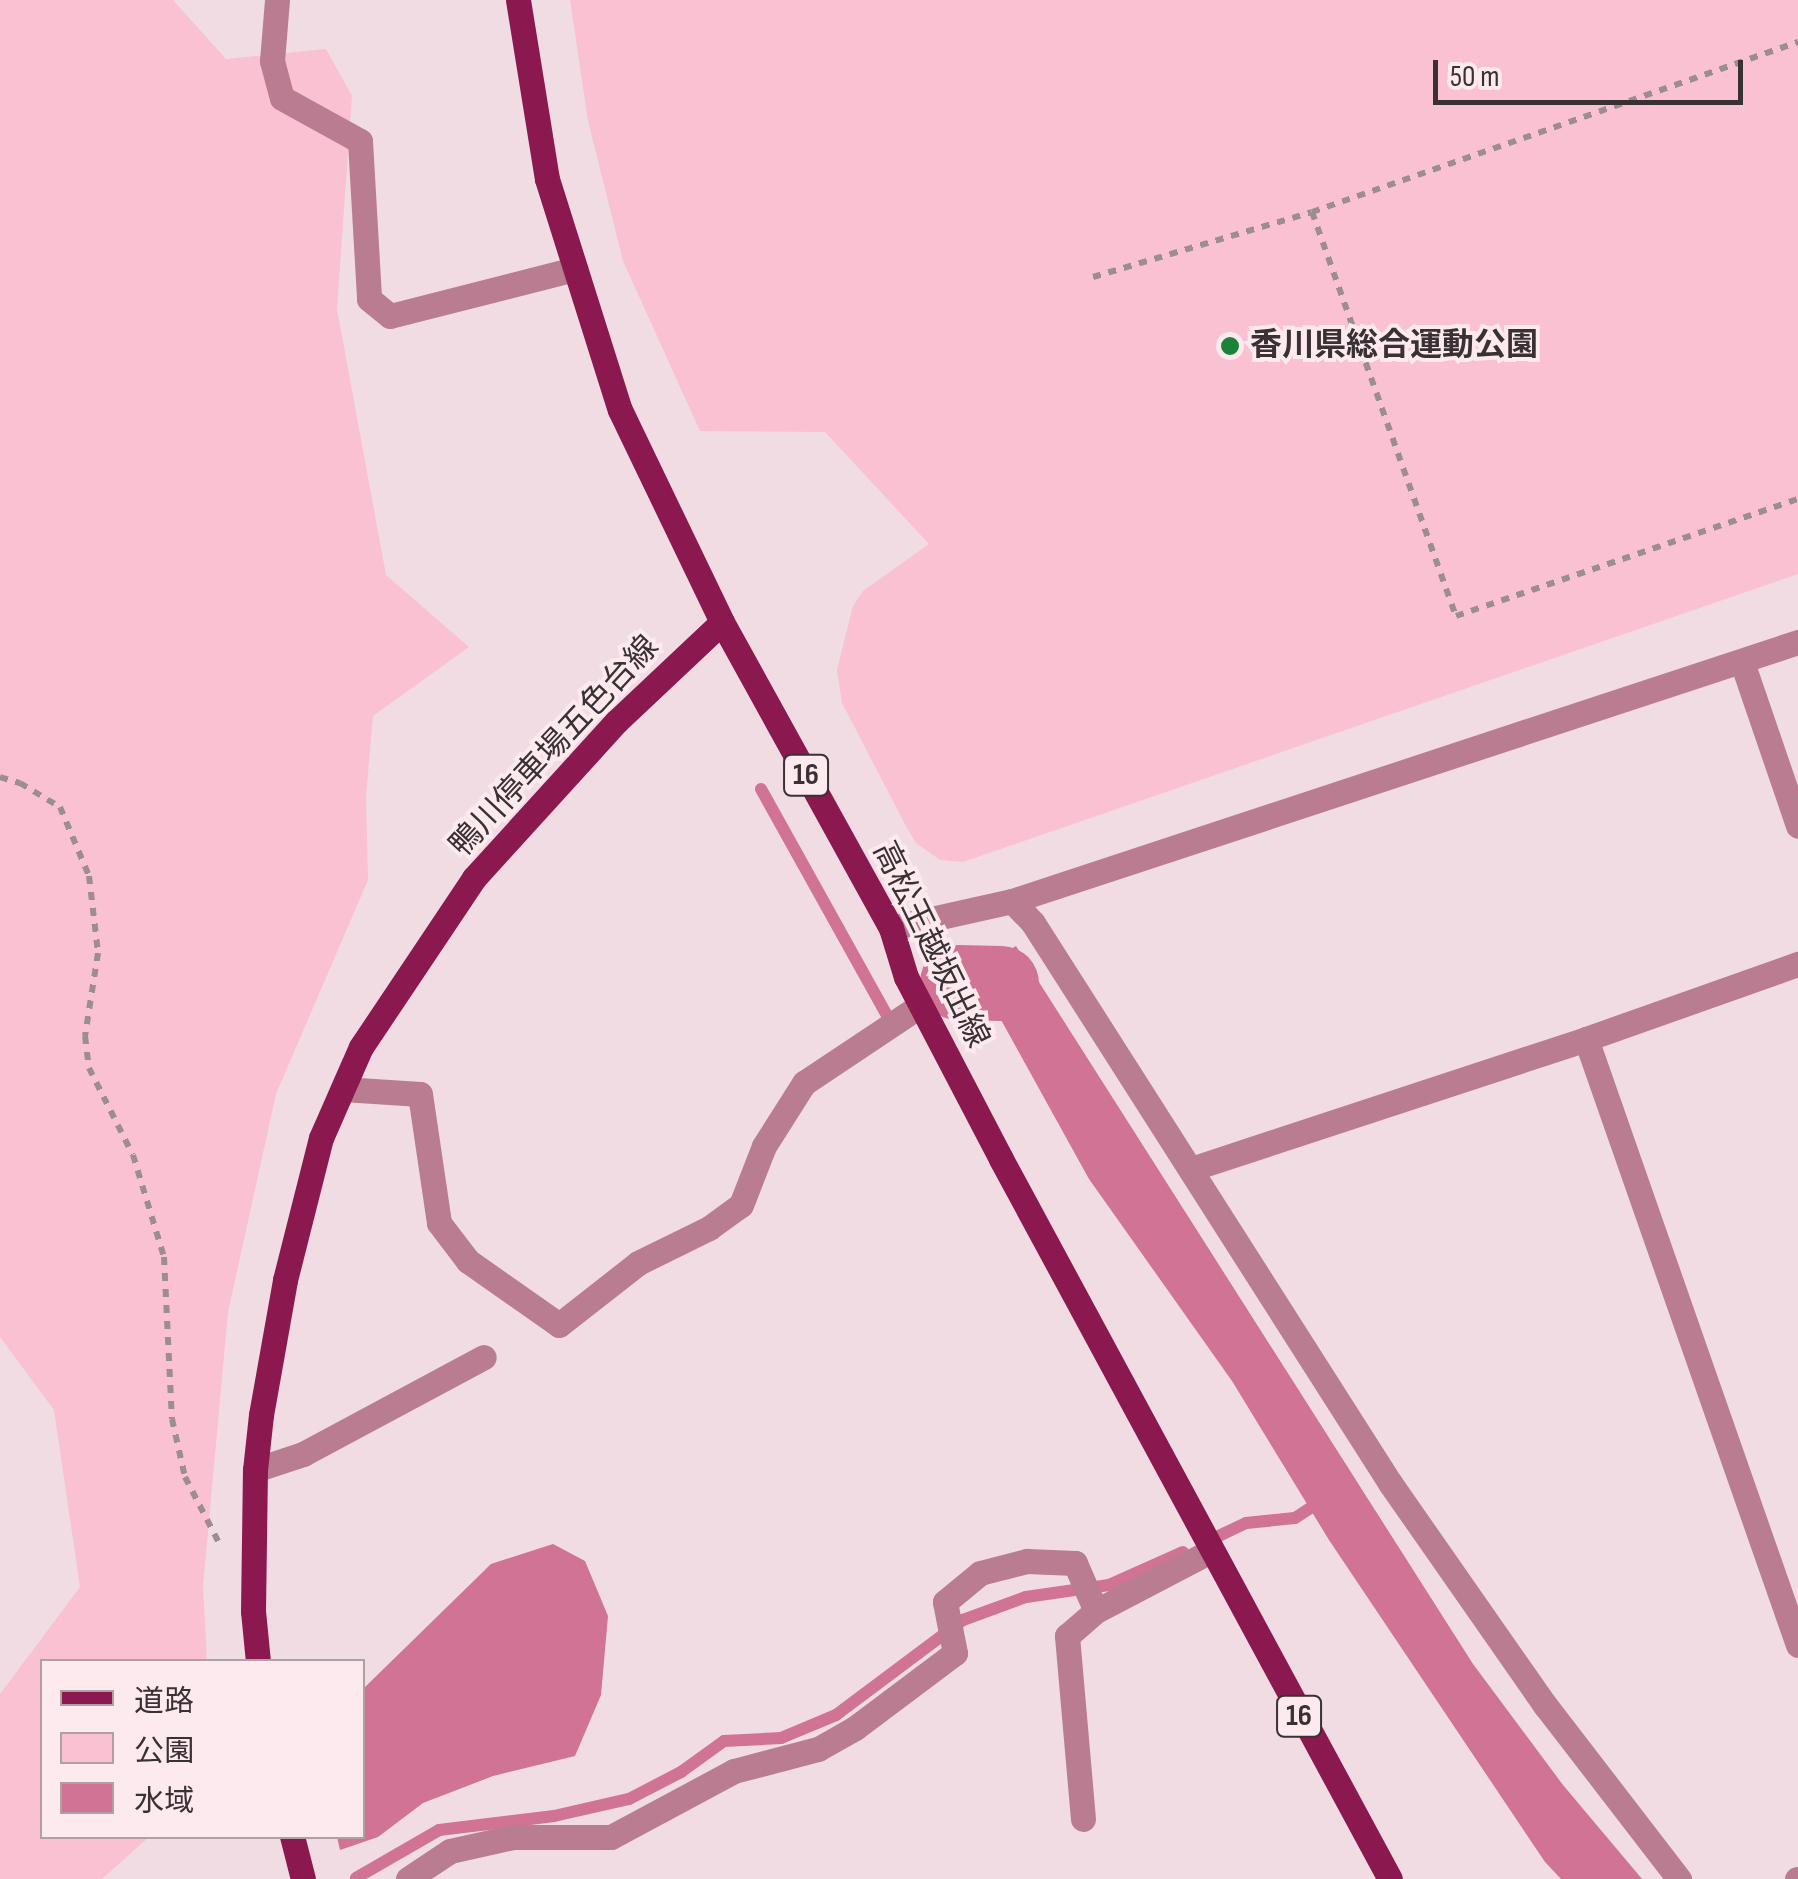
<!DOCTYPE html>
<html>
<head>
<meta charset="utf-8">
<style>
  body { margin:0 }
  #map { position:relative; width:1798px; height:1879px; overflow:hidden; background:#f0dce2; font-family:"Sofia Sans Condensed","Noto Sans JP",sans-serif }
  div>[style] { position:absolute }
  .green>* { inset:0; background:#fac1d2 }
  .water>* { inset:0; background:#d07394 }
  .stream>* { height:12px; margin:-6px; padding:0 6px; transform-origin:6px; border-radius:6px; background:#d07394 }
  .river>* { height:75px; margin:-37.5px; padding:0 37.5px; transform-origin:37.5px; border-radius:37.5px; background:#d07394 }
  .path>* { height:6px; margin-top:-3px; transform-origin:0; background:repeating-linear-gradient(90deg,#9b8d91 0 8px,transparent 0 16px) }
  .minor>* { height:25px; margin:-12.5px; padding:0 12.5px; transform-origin:12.5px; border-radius:12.5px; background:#ba7c90 }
  .major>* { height:25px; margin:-12.5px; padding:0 12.5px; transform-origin:12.5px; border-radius:12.5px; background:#8b184e }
  .dots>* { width:28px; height:28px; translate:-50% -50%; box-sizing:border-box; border:5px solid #fdeaef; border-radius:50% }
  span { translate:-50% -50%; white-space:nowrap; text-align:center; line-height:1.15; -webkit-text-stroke:8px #fdeaef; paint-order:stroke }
  .shield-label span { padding:2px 8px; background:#fdeaef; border:2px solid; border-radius:8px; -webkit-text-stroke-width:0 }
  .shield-label { font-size:30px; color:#393134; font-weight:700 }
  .poi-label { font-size:32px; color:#393134; font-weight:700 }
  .left { translate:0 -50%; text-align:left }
  .street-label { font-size:32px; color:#393134 }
  .legend { position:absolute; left:40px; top:1659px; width:325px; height:180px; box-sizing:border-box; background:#fdeaef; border:2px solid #afa0a4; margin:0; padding:12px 18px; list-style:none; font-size:30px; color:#393134 }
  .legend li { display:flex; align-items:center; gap:20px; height:50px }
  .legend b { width:50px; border:2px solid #afa0a4 }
  .scale { position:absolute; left:1433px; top:60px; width:310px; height:45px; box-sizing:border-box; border:5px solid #393134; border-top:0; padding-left:12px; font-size:30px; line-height:35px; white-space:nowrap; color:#393134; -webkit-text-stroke:8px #fdeaef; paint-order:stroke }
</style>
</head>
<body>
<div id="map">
  <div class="green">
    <div style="clip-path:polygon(0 0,173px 0,226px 59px,326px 49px,352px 96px,337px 309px,386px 575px,469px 647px,373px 716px,366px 796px,368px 880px,276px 1094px,228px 1312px,203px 1586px,207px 1661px,42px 1662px,42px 1836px,149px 1837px,102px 1879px,0 1879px,0 1694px,80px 1587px,54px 1410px,0 1337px)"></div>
    <div style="clip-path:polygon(570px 0,1798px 0,1798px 574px,963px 862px,940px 860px,916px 843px,907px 828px,842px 703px,837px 670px,853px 606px,863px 591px,929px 544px,825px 432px,700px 431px,623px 261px,588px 121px)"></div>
  </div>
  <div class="water">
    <div style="clip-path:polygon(1016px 946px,1473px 1664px,1563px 1785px,1642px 1879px,1561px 1879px,1545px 1862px,1329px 1540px,1232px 1381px,1089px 1179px,974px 971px)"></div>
    <div style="clip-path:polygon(553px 1544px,585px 1561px,608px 1616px,601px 1695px,575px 1756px,493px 1776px,423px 1803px,378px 1837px,340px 1850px,337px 1837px,362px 1836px,363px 1689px,491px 1564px)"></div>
  </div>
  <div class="stream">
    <div style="left:761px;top:789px;width:263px;rotate:60.9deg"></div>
    <div style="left:1206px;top:1542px;width:44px;rotate:-25.4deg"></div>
    <div style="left:1246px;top:1523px;width:49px;rotate:-5.8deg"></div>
    <div style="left:1295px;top:1518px;width:31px;rotate:-33deg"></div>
    <div style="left:356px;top:1878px;width:96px;rotate:-30deg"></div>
    <div style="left:439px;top:1830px;width:116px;rotate:-6.9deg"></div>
    <div style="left:554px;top:1816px;width:77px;rotate:-12.8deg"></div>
    <div style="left:629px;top:1799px;width:59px;rotate:-27.4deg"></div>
    <div style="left:681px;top:1772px;width:53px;rotate:-35.8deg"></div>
    <div style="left:724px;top:1741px;width:57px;rotate:-3deg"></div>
    <div style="left:781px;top:1738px;width:60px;rotate:-22.7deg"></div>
    <div style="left:836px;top:1715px;width:159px;rotate:-36.8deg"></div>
    <div style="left:963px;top:1620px;width:67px;rotate:-20.1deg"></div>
    <div style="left:1026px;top:1597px;width:84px;rotate:-8.2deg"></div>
    <div style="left:1109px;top:1585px;width:81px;rotate:-24deg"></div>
  </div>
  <div class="river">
    <div style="left:957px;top:982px;width:44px;rotate:1.3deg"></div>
  </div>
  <div class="path">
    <div style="left:1312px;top:212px;width:429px;rotate:70.4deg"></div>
    <div style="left:1456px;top:616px;width:361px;rotate:-18.9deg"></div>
    <div style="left:1093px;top:277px;width:228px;rotate:-16.5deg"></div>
    <div style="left:1312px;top:212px;width:515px;rotate:-19.28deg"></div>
    <div style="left:0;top:777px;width:21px;rotate:17deg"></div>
    <div style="left:20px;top:783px;width:47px;rotate:31deg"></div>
    <div style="left:60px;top:807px;width:75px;rotate:67.2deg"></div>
    <div style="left:89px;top:876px;width:78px;rotate:83.3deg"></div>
    <div style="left:98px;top:953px;width:84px;rotate:98.9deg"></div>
    <div style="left:85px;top:1036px;width:32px;rotate:83deg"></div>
    <div style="left:89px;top:1068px;width:97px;rotate:63.2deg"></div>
    <div style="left:133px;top:1155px;width:107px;rotate:73.1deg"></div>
    <div style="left:164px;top:1257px;width:162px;rotate:87.2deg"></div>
    <div style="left:172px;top:1419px;width:59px;rotate:77.4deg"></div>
    <div style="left:185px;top:1477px;width:74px;rotate:62.7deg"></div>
  </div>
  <div class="minor">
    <div style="left:277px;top:0;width:61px;rotate:94.7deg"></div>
    <div style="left:272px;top:61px;width:38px;rotate:75deg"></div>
    <div style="left:282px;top:98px;width:89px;rotate:28.9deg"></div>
    <div style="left:360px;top:141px;width:158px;rotate:86.7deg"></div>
    <div style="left:369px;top:299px;width:27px;rotate:39deg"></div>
    <div style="left:390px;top:316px;width:191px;rotate:-14.3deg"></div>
    <div style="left:1742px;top:662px;width:173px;rotate:71.1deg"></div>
    <div style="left:1012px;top:901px;width:30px;rotate:46deg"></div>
    <div style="left:1033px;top:923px;width:664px;rotate:57.48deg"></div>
    <div style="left:1390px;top:1483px;width:271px;rotate:55.1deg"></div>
    <div style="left:1545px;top:1705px;width:220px;rotate:52.4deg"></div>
    <div style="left:891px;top:928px;width:124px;rotate:-12.6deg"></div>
    <div style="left:1012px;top:901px;width:828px;rotate:-18.24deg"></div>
    <div style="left:1586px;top:1039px;width:642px;rotate:70.72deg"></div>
    <div style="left:343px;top:1089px;width:77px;rotate:3.7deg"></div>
    <div style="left:420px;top:1094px;width:130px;rotate:81.6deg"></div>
    <div style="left:439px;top:1223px;width:48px;rotate:52.7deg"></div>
    <div style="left:468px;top:1261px;width:111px;rotate:35.1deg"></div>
    <div style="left:559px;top:1325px;width:100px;rotate:-38.1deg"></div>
    <div style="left:638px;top:1263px;width:79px;rotate:-26.2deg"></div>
    <div style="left:709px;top:1228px;width:39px;rotate:-36deg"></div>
    <div style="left:741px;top:1205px;width:63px;rotate:-68.7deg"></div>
    <div style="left:764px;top:1146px;width:75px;rotate:-57.6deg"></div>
    <div style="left:804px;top:1083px;width:141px;rotate:-33.7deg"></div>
    <div style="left:1191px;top:1169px;width:416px;rotate:-18.2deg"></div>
    <div style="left:1586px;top:1039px;width:225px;rotate:-19.5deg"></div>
    <div style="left:255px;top:1470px;width:51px;rotate:-18.4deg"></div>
    <div style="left:303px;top:1454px;width:205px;rotate:-28.2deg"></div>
    <div style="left:1083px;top:1819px;width:184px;rotate:-95deg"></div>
    <div style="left:1067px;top:1636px;width:38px;rotate:-41deg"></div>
    <div style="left:1096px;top:1611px;width:130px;rotate:-27.6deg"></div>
    <div style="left:408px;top:1879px;width:50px;rotate:-33.7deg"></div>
    <div style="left:450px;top:1851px;width:65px;rotate:-12.5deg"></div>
    <div style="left:513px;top:1837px;width:98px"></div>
    <div style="left:611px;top:1837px;width:140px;rotate:-28.2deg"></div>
    <div style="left:734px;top:1771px;width:87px;rotate:-14.7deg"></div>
    <div style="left:818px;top:1749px;width:43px;rotate:-29.6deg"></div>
    <div style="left:855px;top:1728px;width:125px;rotate:-36.9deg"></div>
    <div style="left:955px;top:1653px;width:52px;rotate:-101.1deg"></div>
    <div style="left:945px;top:1602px;width:45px;rotate:-39.6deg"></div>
    <div style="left:980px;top:1573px;width:49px;rotate:-14.3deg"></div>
    <div style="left:1027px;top:1561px;width:48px;rotate:2.4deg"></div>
    <div style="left:1075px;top:1563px;width:52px;rotate:66.4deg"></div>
    <div style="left:1797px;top:1879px;width:1px"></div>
  </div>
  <div class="major">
    <div style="left:518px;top:0;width:181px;rotate:80.8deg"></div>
    <div style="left:547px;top:179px;width:242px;rotate:72.5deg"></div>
    <div style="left:620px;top:410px;width:235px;rotate:64.3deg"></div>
    <div style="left:722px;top:622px;width:350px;rotate:61.1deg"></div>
    <div style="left:891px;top:928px;width:51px;rotate:73deg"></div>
    <div style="left:906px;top:977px;width:205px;rotate:62.4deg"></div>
    <div style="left:1001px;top:1159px;width:818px;rotate:61.62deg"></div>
    <div style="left:258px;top:1662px;width:51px;rotate:-95.6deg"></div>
    <div style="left:253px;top:1611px;width:141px;rotate:-89.2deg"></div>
    <div style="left:255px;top:1470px;width:55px;rotate:-83.8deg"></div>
    <div style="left:261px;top:1415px;width:137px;rotate:-79.9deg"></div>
    <div style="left:285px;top:1280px;width:146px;rotate:-75.8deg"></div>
    <div style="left:321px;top:1138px;width:99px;rotate:-66.3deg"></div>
    <div style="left:361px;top:1047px;width:203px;rotate:-56.2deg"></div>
    <div style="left:474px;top:878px;width:212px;rotate:-47.7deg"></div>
    <div style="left:617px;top:721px;width:144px;rotate:-43.3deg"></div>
    <div style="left:292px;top:1836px;width:44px;rotate:75.7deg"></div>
  </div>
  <div class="dots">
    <div style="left:1230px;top:346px;background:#188339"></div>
  </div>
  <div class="shield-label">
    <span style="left:806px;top:775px">16</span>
    <span style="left:1299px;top:1716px">16</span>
  </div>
  <div class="poi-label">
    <span class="left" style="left:1250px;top:346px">香川県総合運動公園</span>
  </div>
  <div class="street-label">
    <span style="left:555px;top:747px;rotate:-47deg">鴨川停車場五色台線</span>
    <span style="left:930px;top:945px;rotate:64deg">高松王越坂出線</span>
  </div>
  <ul class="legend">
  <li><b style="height:12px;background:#8b184e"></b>道路</li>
  <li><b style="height:28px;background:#fac1d2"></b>公園</li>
  <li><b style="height:28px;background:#d07394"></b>水域</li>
  </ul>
  <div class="scale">50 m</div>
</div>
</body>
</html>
